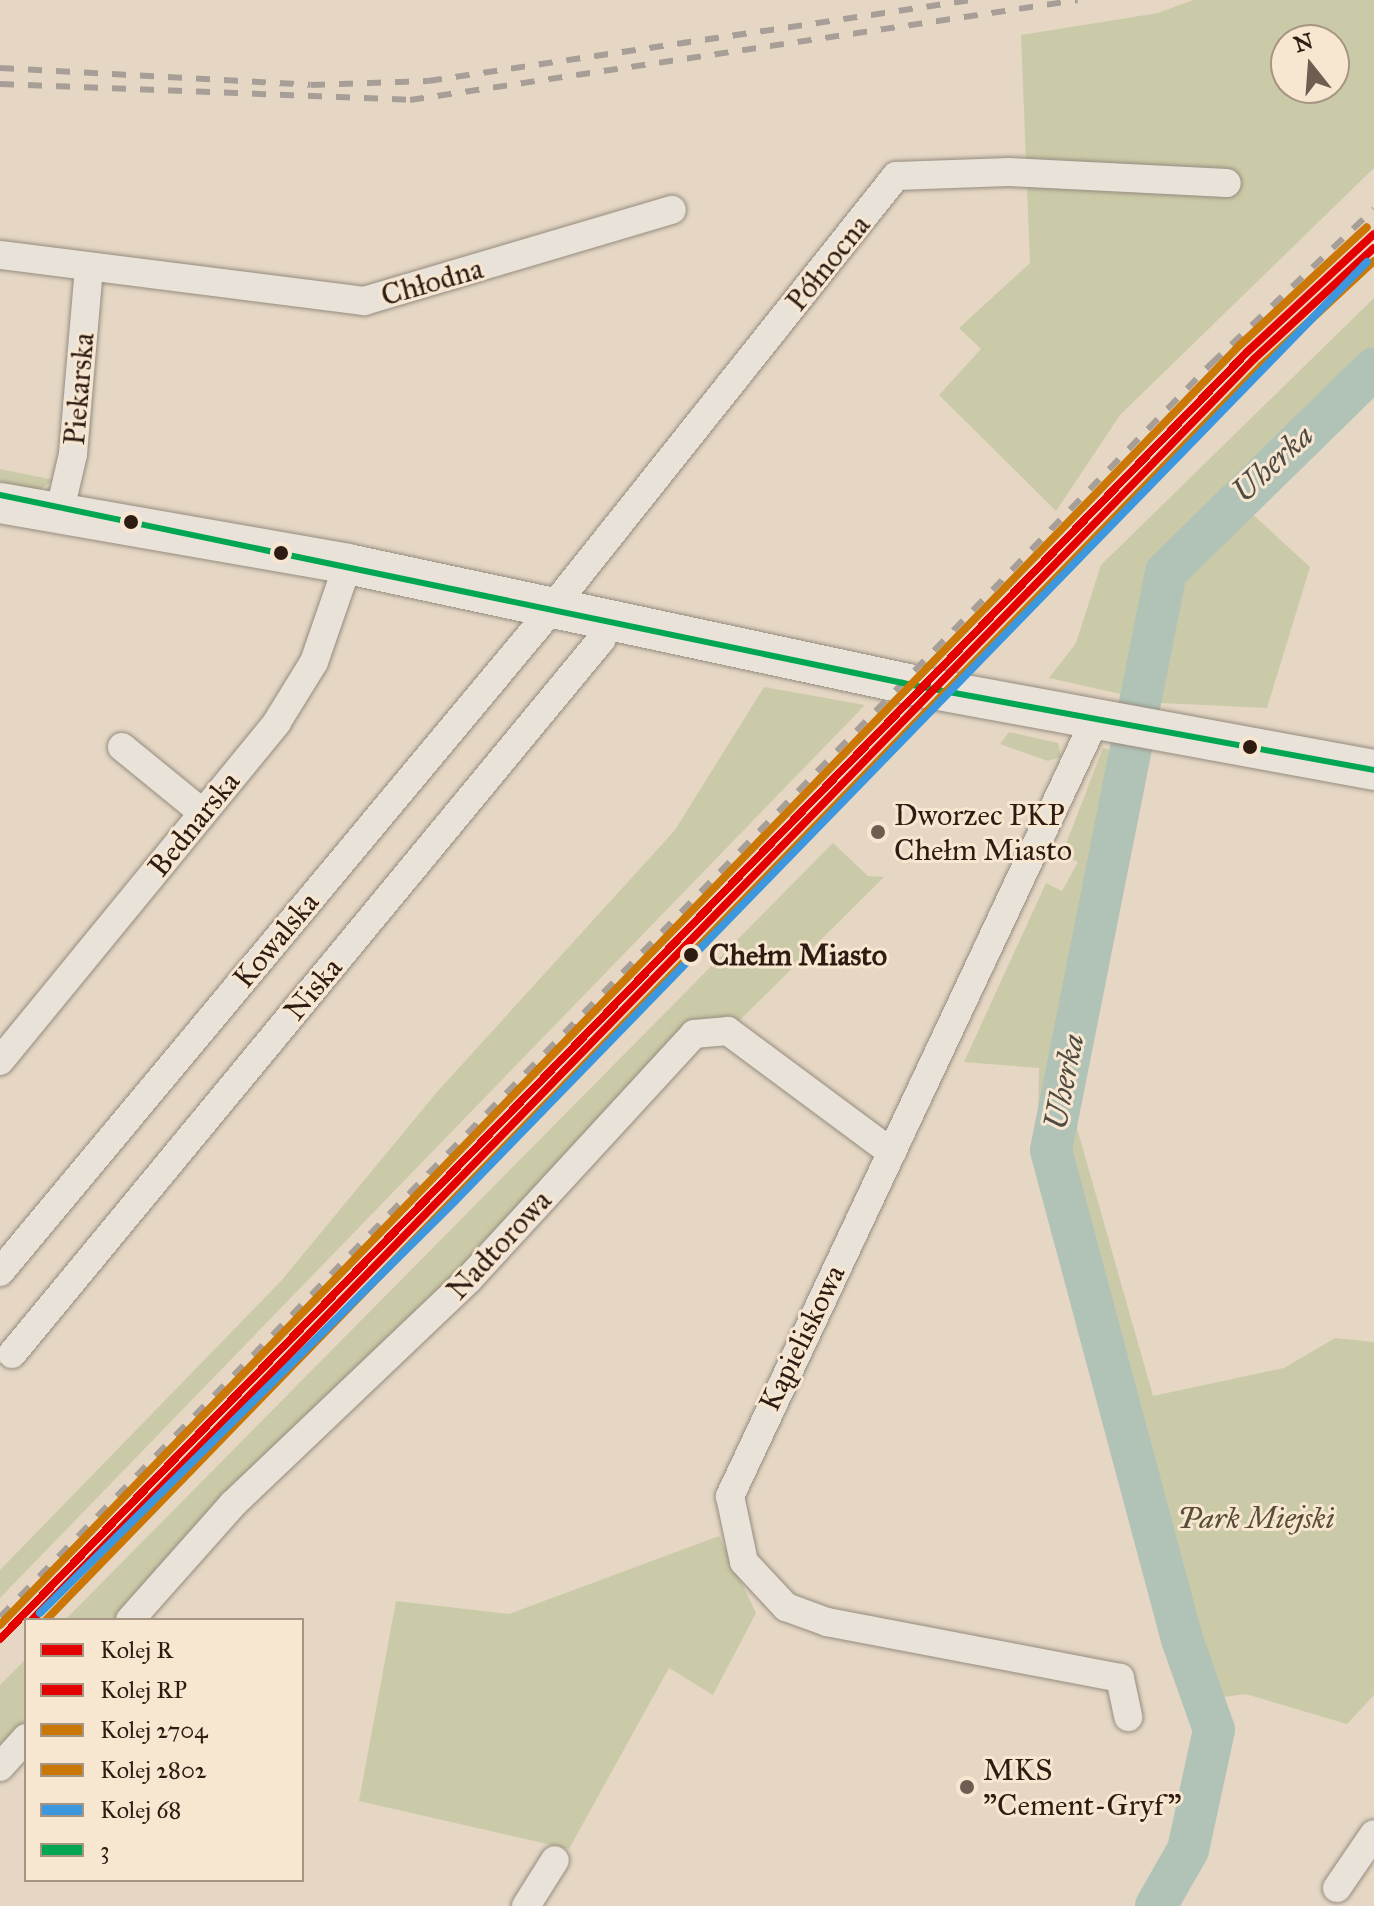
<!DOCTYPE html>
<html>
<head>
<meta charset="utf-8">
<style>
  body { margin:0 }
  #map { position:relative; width:1374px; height:1906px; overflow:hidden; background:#e5d7c4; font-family:"IM FELL Great Primer",serif }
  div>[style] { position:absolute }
  .green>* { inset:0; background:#cbcaa8 }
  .river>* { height:42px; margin:-21px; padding:0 21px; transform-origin:21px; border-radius:21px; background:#b1c3b7 }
  .roads { filter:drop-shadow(0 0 2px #958b7f) drop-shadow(0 0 2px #958b7f) }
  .street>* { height:28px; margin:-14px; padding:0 14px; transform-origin:14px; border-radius:14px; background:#e9e2d9 }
  .secondary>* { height:40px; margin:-20px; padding:0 20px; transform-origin:20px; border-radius:20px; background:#e9e2d9 }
  .rail>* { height:6px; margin-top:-3px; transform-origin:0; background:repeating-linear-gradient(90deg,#a79f97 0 14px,transparent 0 28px) }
  .bus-1>* { height:6px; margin:-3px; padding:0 3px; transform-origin:3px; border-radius:3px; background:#00a651 }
  .rail-1>* { height:8px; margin:-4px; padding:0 4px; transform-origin:4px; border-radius:4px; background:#e50000 }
  .rail-2>* { height:8px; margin:-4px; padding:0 4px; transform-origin:4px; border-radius:4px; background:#e50000 }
  .rail-3>* { height:8px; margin:-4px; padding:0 4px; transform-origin:4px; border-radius:4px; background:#cb7705 }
  .rail-4>* { height:8px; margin:-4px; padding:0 4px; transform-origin:4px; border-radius:4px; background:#cb7705 }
  .rail-5>* { height:8px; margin:-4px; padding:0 4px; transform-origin:4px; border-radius:4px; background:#3c97de }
  .dots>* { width:22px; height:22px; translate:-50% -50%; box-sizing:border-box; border:4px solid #f7e6d0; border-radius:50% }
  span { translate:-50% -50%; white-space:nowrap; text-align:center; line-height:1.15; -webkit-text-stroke:6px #f7e6d0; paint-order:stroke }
  .street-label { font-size:30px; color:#2e1c13 }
  .poi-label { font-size:30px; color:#2e1c13 }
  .left { translate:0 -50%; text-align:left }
  .stop-label { font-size:30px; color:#2e1c13; font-weight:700 }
  .park-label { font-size:30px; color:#574d39; font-style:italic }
  .water-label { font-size:32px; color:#4f4b43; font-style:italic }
  .legend { position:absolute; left:24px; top:1618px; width:280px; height:264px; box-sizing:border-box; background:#f7e6d0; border:2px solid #a79584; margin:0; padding:10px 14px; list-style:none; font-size:24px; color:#2e1c13 }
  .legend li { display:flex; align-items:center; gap:16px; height:40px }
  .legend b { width:40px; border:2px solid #a79584 }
  .north { position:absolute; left:1270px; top:24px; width:80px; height:80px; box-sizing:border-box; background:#f7e6d0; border:2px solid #a79584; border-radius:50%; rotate:343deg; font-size:22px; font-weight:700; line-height:32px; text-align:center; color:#2e1c13 }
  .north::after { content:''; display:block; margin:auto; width:28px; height:36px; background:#6e5d51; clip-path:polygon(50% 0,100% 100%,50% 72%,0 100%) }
</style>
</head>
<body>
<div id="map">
  <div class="green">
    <div style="clip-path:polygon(evenodd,1193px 0,1374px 0,1374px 168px,1120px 415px,1056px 511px,939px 395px,981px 349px,959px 328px,1030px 263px,1021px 35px,1158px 13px,1193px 0,1286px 40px,1334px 40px,1334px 88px,1286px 88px,1286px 40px)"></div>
    <div style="clip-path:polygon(1374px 298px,1374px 389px,1247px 509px,1310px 567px,1267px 708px,1161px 703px,1049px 678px,1076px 643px,1101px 565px)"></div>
    <div style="clip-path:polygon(0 469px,54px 480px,38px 491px,0 482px)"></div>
    <div style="clip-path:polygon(764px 687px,865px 705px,0 1598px,0 1570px,281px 1281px,437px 1092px,675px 830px)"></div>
    <div style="clip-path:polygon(1009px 732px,1058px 743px,1061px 757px,1048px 761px,1000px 744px)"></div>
    <div style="clip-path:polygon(1103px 748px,1137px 756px,1078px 1075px,1085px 1077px,1077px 1128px,1153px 1396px,1284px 1368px,1335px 1338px,1374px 1342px,1374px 1695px,1347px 1724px,1246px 1694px,1185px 1702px,1078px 1332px,1037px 1160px,1039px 1068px,964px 1062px,1046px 883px,1062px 891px,1078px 862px,1062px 854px)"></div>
    <div style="clip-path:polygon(833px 843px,868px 876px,884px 877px,734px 1026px,694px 1034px,119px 1620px,65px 1620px)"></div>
    <div style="clip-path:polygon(719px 1536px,756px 1613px,713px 1695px,669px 1668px,569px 1849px,359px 1801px,396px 1601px,509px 1614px)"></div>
    <div style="clip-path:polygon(26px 1659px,26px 1722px,0 1750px,0 1685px)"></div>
  </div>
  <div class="river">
    <div style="left:1156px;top:1906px;width:64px;rotate:-60.3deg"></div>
    <div style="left:1188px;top:1850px;width:123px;rotate:-77.8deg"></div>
    <div style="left:1214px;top:1730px;width:96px;rotate:-109.4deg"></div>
    <div style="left:1182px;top:1639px;width:506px;rotate:-105deg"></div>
    <div style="left:1051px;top:1150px;width:589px;rotate:-78.75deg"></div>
    <div style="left:1166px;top:572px;width:291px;rotate:-44.4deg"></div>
  </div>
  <div class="roads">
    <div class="street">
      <div style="left:0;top:255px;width:367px;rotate:7.2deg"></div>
      <div style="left:364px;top:301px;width:321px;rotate:-16.5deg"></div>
      <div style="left:60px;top:510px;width:57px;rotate:-76.9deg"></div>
      <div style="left:73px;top:454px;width:188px;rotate:-85.1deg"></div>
      <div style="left:1095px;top:720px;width:858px;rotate:115.19deg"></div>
      <div style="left:730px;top:1496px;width:67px;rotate:78deg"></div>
      <div style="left:744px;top:1562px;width:62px;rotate:47deg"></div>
      <div style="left:786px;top:1607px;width:44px;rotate:20.1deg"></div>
      <div style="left:827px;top:1622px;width:298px;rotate:10.8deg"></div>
      <div style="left:1120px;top:1678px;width:40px;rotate:78deg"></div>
      <div style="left:122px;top:747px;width:104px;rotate:39.2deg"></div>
      <div style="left:0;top:1061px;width:438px;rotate:-50.7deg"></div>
      <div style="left:277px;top:722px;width:70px;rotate:-58.3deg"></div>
      <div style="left:314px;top:662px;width:104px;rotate:-70.9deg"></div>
      <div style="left:0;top:1272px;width:839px;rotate:-50.22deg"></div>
      <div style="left:537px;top:627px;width:576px;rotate:-51.48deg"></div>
      <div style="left:896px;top:176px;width:113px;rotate:-2deg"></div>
      <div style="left:1009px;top:172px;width:218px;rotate:2.9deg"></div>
      <div style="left:12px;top:1354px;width:926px;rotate:-50.48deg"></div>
      <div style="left:601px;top:640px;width:21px;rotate:-73deg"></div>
      <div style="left:130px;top:1620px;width:155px;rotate:-48.4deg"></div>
      <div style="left:233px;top:1504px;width:325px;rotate:-43.6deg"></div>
      <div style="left:468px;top:1280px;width:334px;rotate:-47.4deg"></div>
      <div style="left:694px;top:1034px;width:34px;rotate:-5deg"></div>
      <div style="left:728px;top:1031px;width:204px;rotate:36.6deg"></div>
      <div style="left:0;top:1767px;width:39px;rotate:-48deg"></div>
      <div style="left:1337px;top:1888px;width:65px;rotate:-55.6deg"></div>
      <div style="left:526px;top:1906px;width:54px;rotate:-57.8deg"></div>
    </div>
    <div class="secondary">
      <div style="left:0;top:503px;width:353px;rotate:9.9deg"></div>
      <div style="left:348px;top:564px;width:587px;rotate:12.09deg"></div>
      <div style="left:922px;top:687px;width:460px;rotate:10.4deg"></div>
    </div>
  </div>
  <div class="rail">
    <div style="left:0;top:68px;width:311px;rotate:3.1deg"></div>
    <div style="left:311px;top:85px;width:117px;rotate:-2deg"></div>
    <div style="left:428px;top:81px;width:549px;rotate:-8.48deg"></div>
    <div style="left:0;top:84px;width:410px;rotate:2.2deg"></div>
    <div style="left:410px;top:100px;width:675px;rotate:-8.51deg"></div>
    <div style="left:0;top:1617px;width:1743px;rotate:-45.98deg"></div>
    <div style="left:1211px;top:364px;width:225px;rotate:-43.6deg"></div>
  </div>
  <div class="bus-1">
    <div style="left:0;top:495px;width:942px;rotate:11.76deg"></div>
    <div style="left:922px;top:687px;width:460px;rotate:10.4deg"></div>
  </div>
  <div class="rail-1">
    <div style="left:0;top:1639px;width:1792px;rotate:-45.9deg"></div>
    <div style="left:1247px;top:352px;width:173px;rotate:-42.9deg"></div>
  </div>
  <div class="rail-2">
    <div style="left:32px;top:1620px;width:1756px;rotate:-45.9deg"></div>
    <div style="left:1254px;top:359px;width:163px;rotate:-42.8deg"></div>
  </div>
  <div class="rail-3">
    <div style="left:0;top:1625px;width:1782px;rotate:-45.91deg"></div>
    <div style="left:1240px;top:345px;width:173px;rotate:-42.9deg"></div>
  </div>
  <div class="rail-4">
    <div style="left:46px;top:1620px;width:1746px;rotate:-45.9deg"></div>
    <div style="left:1261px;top:366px;width:154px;rotate:-42.9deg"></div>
  </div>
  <div class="rail-5">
    <div style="left:40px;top:1613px;width:585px;rotate:-44.79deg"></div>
    <div style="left:455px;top:1201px;width:1309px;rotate:-45.84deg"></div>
  </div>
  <div class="dots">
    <div style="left:131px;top:522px;background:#2e1c13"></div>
    <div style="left:281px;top:553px;background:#2e1c13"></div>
    <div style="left:1250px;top:747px;background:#2e1c13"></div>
    <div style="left:878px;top:832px;background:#6e5d51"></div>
    <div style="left:691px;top:955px;background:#2e1c13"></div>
    <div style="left:967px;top:1787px;background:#6e5d51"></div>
  </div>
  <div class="street-label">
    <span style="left:828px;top:263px;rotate:-51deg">Północna</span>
    <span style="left:432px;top:282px;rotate:-16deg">Chłodna</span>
    <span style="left:79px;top:389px;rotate:-85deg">Piekarska</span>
    <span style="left:194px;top:824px;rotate:-51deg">Bednarska</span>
    <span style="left:276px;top:940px;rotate:-50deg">Kowalska</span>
    <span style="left:313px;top:989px;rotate:-50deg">Niska</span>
    <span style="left:499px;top:1245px;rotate:-47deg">Nadtorowa</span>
    <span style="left:802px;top:1338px;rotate:-64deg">Kąpieliskowa</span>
  </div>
  <div class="poi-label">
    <span class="left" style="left:894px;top:832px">Dworzec PKP<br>Chełm Miasto</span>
    <span class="left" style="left:983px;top:1787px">MKS<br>"Cement-Gryf"</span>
  </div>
  <div class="stop-label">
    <span class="left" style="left:709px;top:955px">Chełm Miasto</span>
  </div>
  <div class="park-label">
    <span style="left:1256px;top:1518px">Park Miejski</span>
  </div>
  <div class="water-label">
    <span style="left:1273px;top:464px;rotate:-43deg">Uherka</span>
    <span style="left:1065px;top:1082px;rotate:-79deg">Uherka</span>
  </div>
  <ul class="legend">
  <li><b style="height:10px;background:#e50000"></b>Kolej R</li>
  <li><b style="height:10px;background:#e50000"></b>Kolej RP</li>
  <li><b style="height:10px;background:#cb7705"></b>Kolej 2704</li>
  <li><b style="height:10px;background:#cb7705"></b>Kolej 2802</li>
  <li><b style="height:10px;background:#3c97de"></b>Kolej 68</li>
  <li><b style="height:10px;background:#00a651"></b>3</li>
  </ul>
  <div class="north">N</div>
</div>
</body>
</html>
